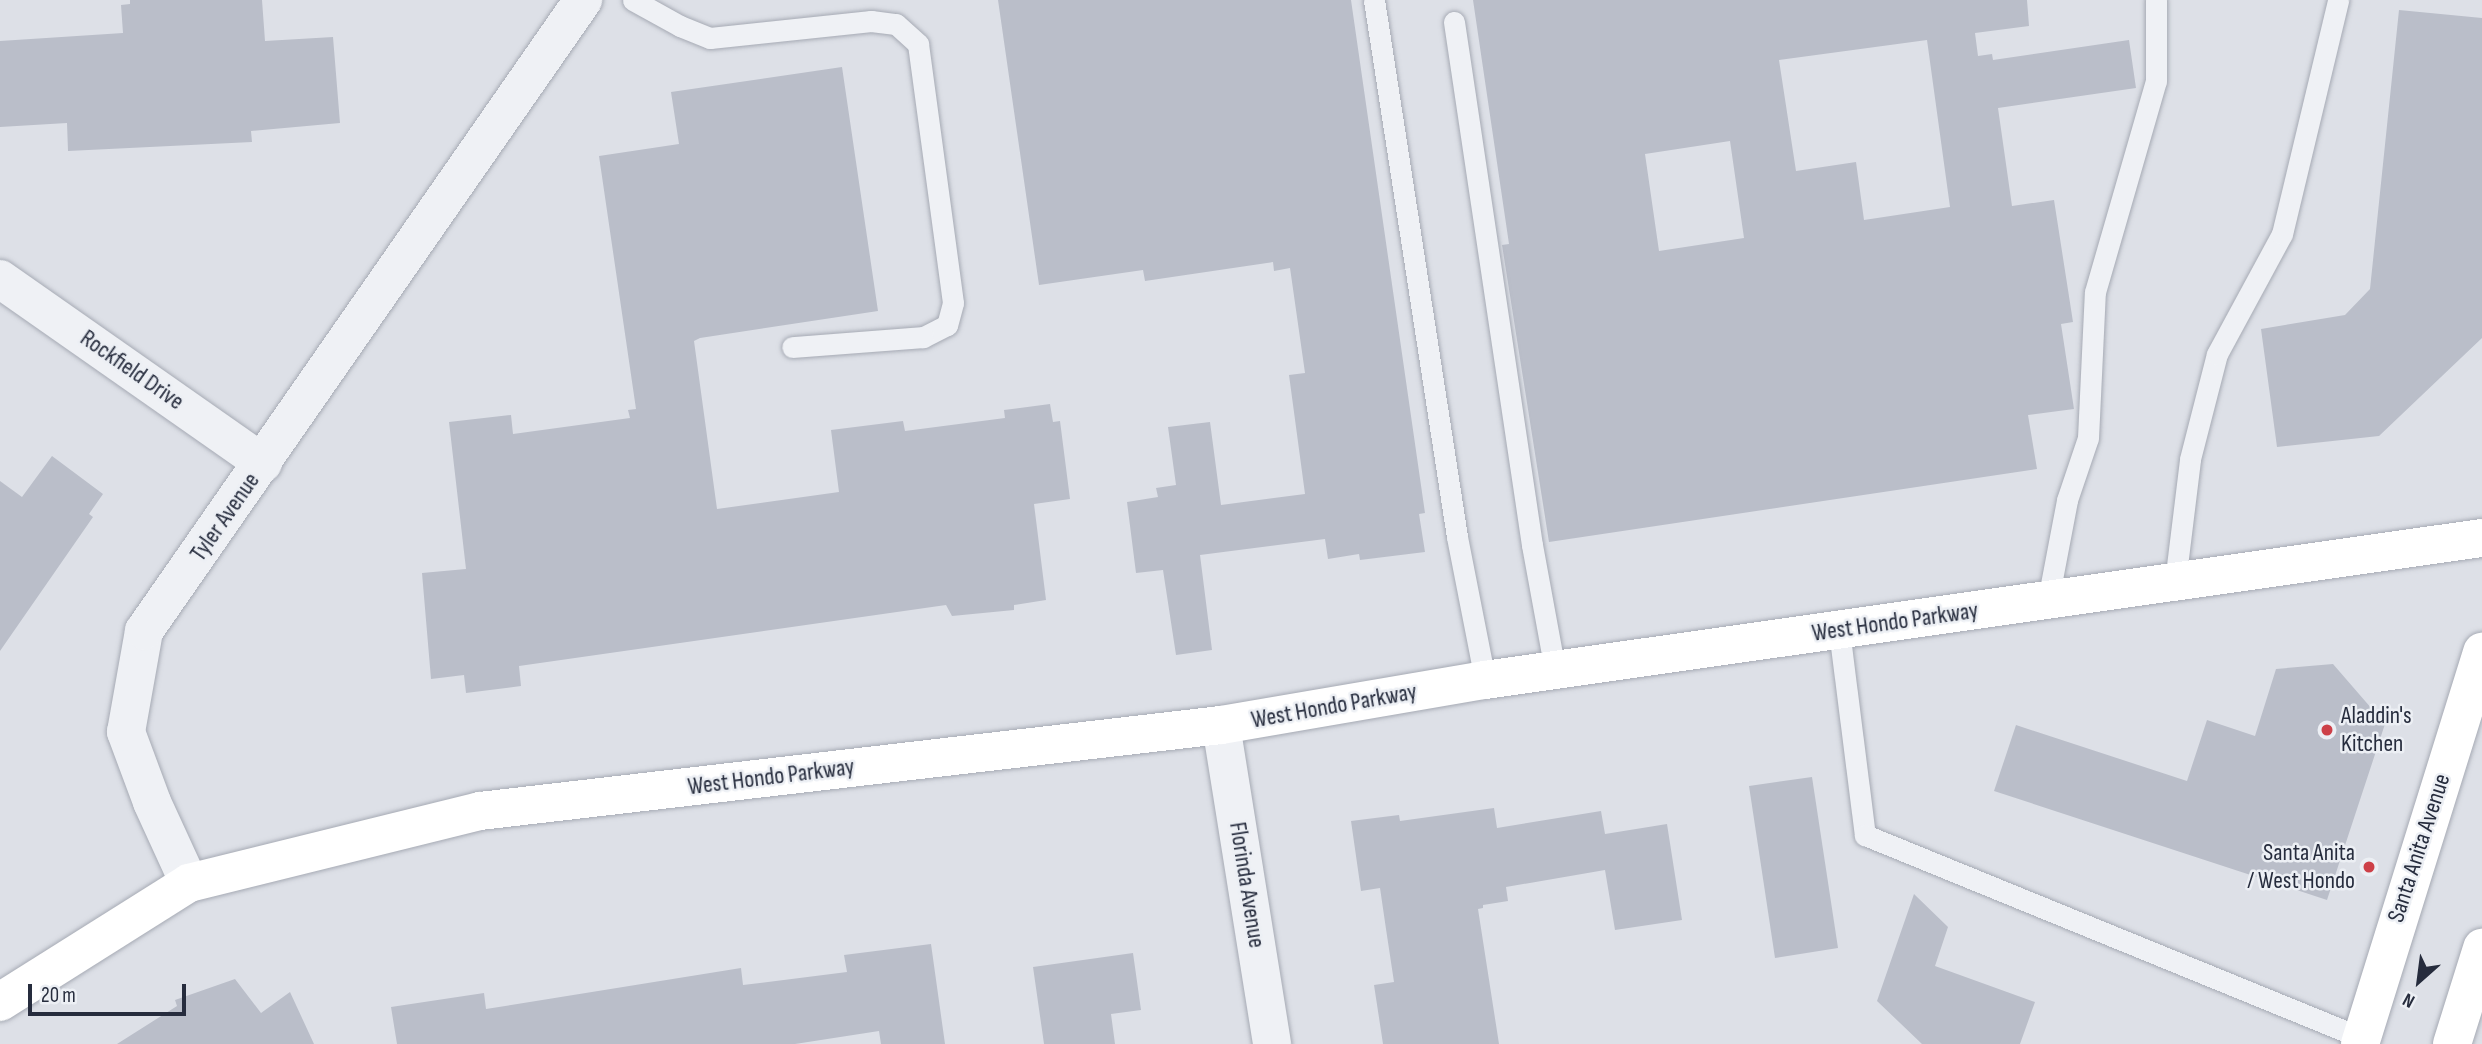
<!DOCTYPE html>
<html>
<head>
<meta charset="utf-8">
<style>
  body { margin:0 }
  #map { position:relative; width:2482px; height:1044px; overflow:hidden; background:#dde0e7; font-family:"Sofia Sans Condensed",sans-serif }
  div>[style] { position:absolute }
  .building>* { inset:0; background:#babec9 }
  .roads { filter:drop-shadow(0 0 2px #a6aab4) drop-shadow(0 0 2px #a6aab4) }
  .lane>* { height:21px; margin:-10.5px; padding:0 10.5px; transform-origin:10.5px; border-radius:10.5px; background:#eff1f5 }
  .street>* { height:38px; margin:-19px; padding:0 19px; transform-origin:19px; border-radius:19px; background:#eff1f5 }
  .secondary>* { height:38px; margin:-19px; padding:0 19px; transform-origin:19px; border-radius:19px; background:#fff }
  .primary>* { height:38px; margin:-19px; padding:0 19px; transform-origin:19px; border-radius:19px; background:#fff }
  .dots>* { width:19px; height:19px; translate:-50% -50%; box-sizing:border-box; border:4px solid #eceff4; border-radius:50% }
  span { translate:-50% -50%; white-space:nowrap; text-align:center; line-height:1.15; -webkit-text-stroke:5px #eceff4; paint-order:stroke }
  .street-label { font-size:24px; color:#262c3d }
  .poi-label { font-size:24px; color:#262c3d }
  .left { translate:0 -50%; text-align:left }
  .right { translate:-100% -50%; text-align:right }
  .north { position:absolute; left:2384px; top:946px; width:70px; height:70px; -webkit-text-stroke:5px #eceff4; paint-order:stroke; rotate:208deg; font-size:19px; font-weight:700; line-height:28px; text-align:center; color:#262c3d }
  .north::after { content:''; display:block; margin:auto; width:24px; height:32px; background:#262c3d; clip-path:polygon(50% 0,100% 100%,50% 72%,0 100%) }
  .scale { position:absolute; left:28px; top:984px; width:158px; height:32px; box-sizing:border-box; border:4px solid #262c3d; border-top:0; padding-left:9px; font-size:21px; line-height:24px; white-space:nowrap; color:#262c3d; -webkit-text-stroke:5px #eceff4; paint-order:stroke }
</style>
</head>
<body>
<div id="map">
  <div class="building">
    <div style="clip-path:polygon(130px 0,262px 0,265px 41px,333px 37px,340px 123px,251px 131px,252px 142px,68px 151px,67px 123px,0 127px,0 41px,123px 33px,121px 5px,130px 4px)"></div>
    <div style="clip-path:polygon(998px 0,1351px 0,1425px 513px,1419px 514px,1425px 552px,1360px 560px,1359px 554px,1328px 559px,1325px 539px,1200px 555px,1212px 650px,1176px 655px,1163px 570px,1136px 573px,1127px 502px,1158px 497px,1156px 488px,1176px 485px,1168px 427px,1210px 422px,1221px 505px,1305px 494px,1289px 375px,1305px 373px,1290px 268px,1274px 271px,1273px 262px,1145px 281px,1143px 270px,1039px 285px)"></div>
    <div style="clip-path:polygon(evenodd,1473px 0,2027px 0,2029px 26px,1975px 33px,1978px 56px,1992px 54px,1993px 60px,2129px 40px,2136px 88px,1998px 108px,2012px 206px,2054px 200px,2073px 322px,2061px 324px,2074px 409px,2028px 415px,2037px 469px,1549px 542px,1502px 245px,1509px 244px,1473px 0,1927px 40px,1950px 207px,1864px 220px,1856px 162px,1796px 171px,1779px 60px,1927px 40px,1473px 0,1730px 141px,1744px 238px,1659px 251px,1645px 154px,1730px 141px)"></div>
    <div style="clip-path:polygon(2399px 10px,2482px 18px,2482px 338px,2379px 436px,2277px 447px,2261px 329px,2345px 315px,2370px 289px)"></div>
    <div style="clip-path:polygon(842px 67px,878px 311px,700px 338px,694px 341px,717px 509px,839px 492px,831px 430px,903px 421px,905px 431px,1005px 418px,1004px 410px,1050px 404px,1053px 422px,1060px 421px,1070px 499px,1034px 504px,1046px 600px,1014px 605px,1014px 610px,952px 616px,946px 605px,519px 666px,521px 686px,466px 693px,464px 675px,431px 679px,422px 573px,466px 569px,449px 422px,511px 415px,513px 434px,630px 418px,628px 410px,636px 409px,599px 156px,679px 144px,671px 92px)"></div>
    <div style="clip-path:polygon(52px 456px,103px 494px,89px 514px,93px 517px,0 651px,0 481px,22px 497px)"></div>
    <div style="clip-path:polygon(2333px 664px,2385px 724px,2327px 900px,1994px 791px,2016px 725px,2187px 781px,2207px 720px,2255px 736px,2276px 669px)"></div>
    <div style="clip-path:polygon(1812px 777px,1838px 948px,1775px 958px,1749px 786px)"></div>
    <div style="clip-path:polygon(1494px 808px,1497px 828px,1601px 811px,1605px 834px,1667px 824px,1682px 920px,1615px 930px,1605px 870px,1506px 887px,1508px 901px,1483px 905px,1483px 908px,1478px 909px,1499px 1044px,1383px 1044px,1374px 985px,1394px 982px,1386px 929px,1380px 888px,1361px 891px,1351px 821px,1399px 815px,1400px 821px)"></div>
    <div style="clip-path:polygon(1914px 894px,1948px 927px,1935px 966px,2035px 1002px,2020px 1044px,1922px 1044px,1877px 1001px)"></div>
    <div style="clip-path:polygon(931px 944px,945px 1044px,881px 1044px,879px 1031px,795px 1044px,397px 1044px,391px 1007px,484px 993px,486px 1009px,741px 968px,743px 985px,847px 972px,844px 955px)"></div>
    <div style="clip-path:polygon(1133px 953px,1141px 1010px,1111px 1014px,1115px 1044px,1044px 1044px,1033px 967px)"></div>
    <div style="clip-path:polygon(235px 979px,261px 1013px,290px 992px,314px 1044px,117px 1044px,177px 1006px,175px 1000px)"></div>
  </div>
  <div class="roads">
    <div class="lane">
      <div style="left:633px;top:0;width:54px;rotate:29deg"></div>
      <div style="left:680px;top:26px;width:32px;rotate:22deg"></div>
      <div style="left:710px;top:38px;width:162px;rotate:-6deg"></div>
      <div style="left:871px;top:21px;width:25px;rotate:7deg"></div>
      <div style="left:896px;top:24px;width:30px;rotate:42deg"></div>
      <div style="left:918px;top:44px;width:261px;rotate:82.3deg"></div>
      <div style="left:953px;top:303px;width:23px;rotate:105deg"></div>
      <div style="left:947px;top:325px;width:27px;rotate:153deg"></div>
      <div style="left:923px;top:337px;width:131px;rotate:175.6deg"></div>
      <div style="left:1374px;top:0;width:543px;rotate:81.21deg"></div>
      <div style="left:1457px;top:537px;width:146px;rotate:78.9deg"></div>
      <div style="left:1454px;top:22px;width:529px;rotate:81.52deg"></div>
      <div style="left:1532px;top:545px;width:127px;rotate:79.6deg"></div>
      <div style="left:2175px;top:582px;width:124px;rotate:-83deg"></div>
      <div style="left:2190px;top:459px;width:108px;rotate:-75.6deg"></div>
      <div style="left:2217px;top:354px;width:136px;rotate:-61.6deg"></div>
      <div style="left:2282px;top:234px;width:241px;rotate:-76.5deg"></div>
      <div style="left:2048px;top:600px;width:102px;rotate:-79.2deg"></div>
      <div style="left:2067px;top:500px;width:65px;rotate:-71.3deg"></div>
      <div style="left:2088px;top:438px;width:146px;rotate:-87.3deg"></div>
      <div style="left:2095px;top:292px;width:220px;rotate:-73.9deg"></div>
      <div style="left:2156px;top:81px;width:81px;rotate:-90deg"></div>
      <div style="left:1839px;top:630px;width:207px;rotate:82.8deg"></div>
      <div style="left:1865px;top:835px;width:537px;rotate:22.22deg"></div>
    </div>
    <div class="street">
      <div style="left:0;top:279px;width:321px;rotate:35deg"></div>
      <div style="left:1221px;top:725px;width:323px;rotate:80.9deg"></div>
      <div style="left:189px;top:883px;width:89px;rotate:-114.6deg"></div>
      <div style="left:152px;top:802px;width:75px;rotate:-110.4deg"></div>
      <div style="left:126px;top:732px;width:103px;rotate:-79.9deg"></div>
      <div style="left:144px;top:631px;width:769px;rotate:-55.17deg"></div>
    </div>
    <div class="secondary">
      <div style="left:0;top:1002px;width:223px;rotate:-32.2deg"></div>
      <div style="left:189px;top:883px;width:300px;rotate:-13.9deg"></div>
      <div style="left:480px;top:811px;width:746px;rotate:-6.62deg"></div>
      <div style="left:1221px;top:725px;width:268px;rotate:-9.7deg"></div>
      <div style="left:1485px;top:680px;width:1007px;rotate:-8.11deg"></div>
    </div>
    <div class="primary">
      <div style="left:2360px;top:1044px;width:411px;rotate:-72.7deg"></div>
      <div style="left:2452px;top:1044px;width:101px;rotate:-72.6deg"></div>
    </div>
  </div>
  <div class="dots">
    <div style="left:2327px;top:730px;background:#cd4048"></div>
    <div style="left:2369px;top:867px;background:#cd4048"></div>
  </div>
  <div class="street-label">
    <span style="left:132px;top:370px;rotate:35deg">Rockfield Drive</span>
    <span style="left:225px;top:517px;rotate:-55deg">Tyler Avenue</span>
    <span style="left:1895px;top:622px;rotate:-8deg">West Hondo Parkway</span>
    <span style="left:1334px;top:706px;rotate:-10deg">West Hondo Parkway</span>
    <span style="left:771px;top:777px;rotate:-7deg">West Hondo Parkway</span>
    <span style="left:2419px;top:848px;rotate:-72deg">Santa Anita Avenue</span>
    <span style="left:1247px;top:885px;rotate:81deg">Florinda Avenue</span>
  </div>
  <div class="poi-label">
    <span class="left" style="left:2341px;top:730px">Aladdin's<br>Kitchen</span>
    <span class="right" style="left:2355px;top:867px">Santa Anita<br>/ West Hondo</span>
  </div>
  <div class="north">N</div>
  <div class="scale">20 m</div>
</div>
</body>
</html>
